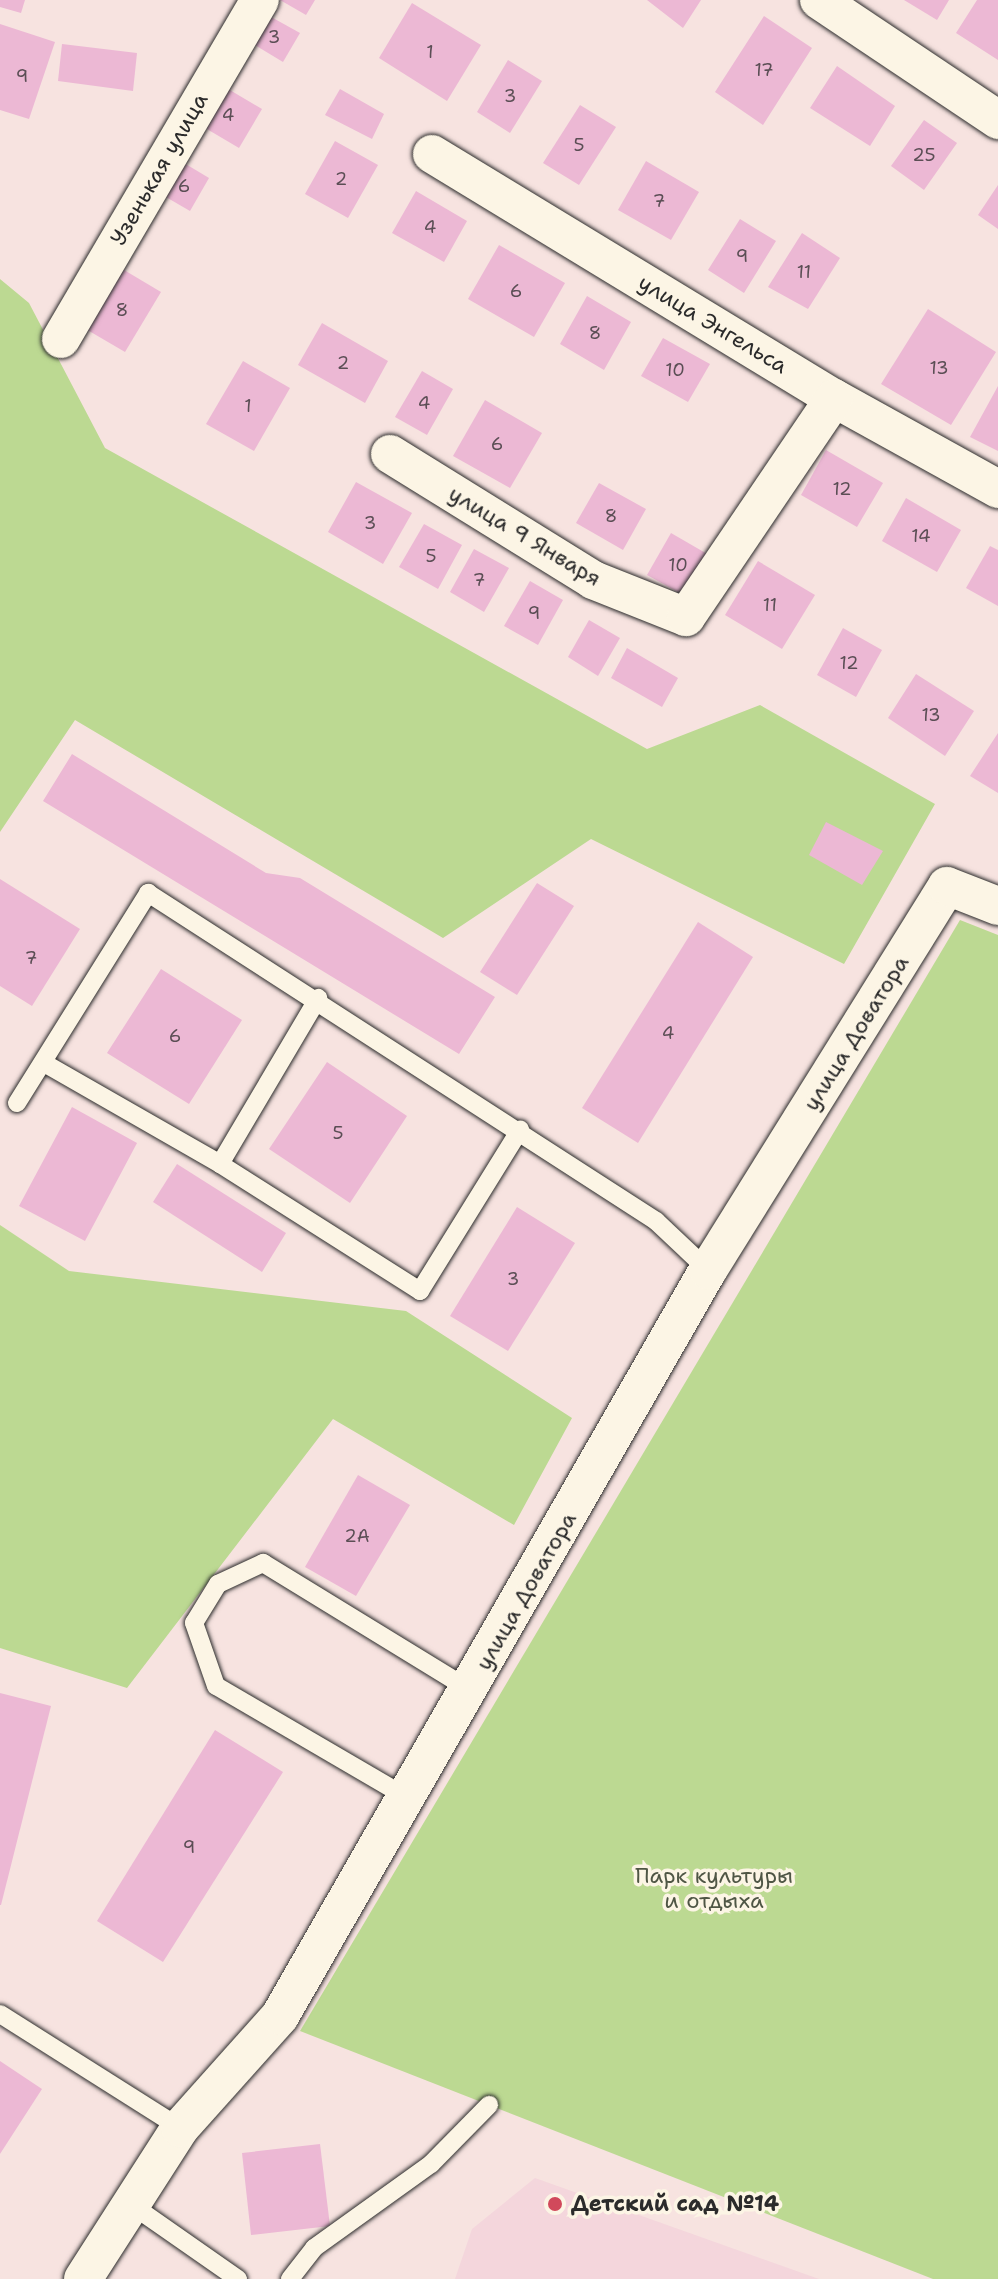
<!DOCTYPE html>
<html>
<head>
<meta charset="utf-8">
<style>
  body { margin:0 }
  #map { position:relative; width:998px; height:2279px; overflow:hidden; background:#f7e3e0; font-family:"Shantell Sans",sans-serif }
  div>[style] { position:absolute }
  .built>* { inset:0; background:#f4d6dc }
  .green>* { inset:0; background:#bcd992 }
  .building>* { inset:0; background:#ecb8d4 }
  .roads { filter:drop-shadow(0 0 2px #2b2b2b) drop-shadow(0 0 2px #2b2b2b) }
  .lane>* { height:18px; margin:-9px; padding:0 9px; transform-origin:9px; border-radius:9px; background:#fcf5e5 }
  .street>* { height:38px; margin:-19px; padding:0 19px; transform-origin:19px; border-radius:19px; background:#fcf5e5 }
  .dots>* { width:22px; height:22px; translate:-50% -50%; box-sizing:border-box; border:4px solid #fcf5e5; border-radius:50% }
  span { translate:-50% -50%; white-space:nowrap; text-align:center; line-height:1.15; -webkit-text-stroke:7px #fcf5e5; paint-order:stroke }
  .number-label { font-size:18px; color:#5b4e55 }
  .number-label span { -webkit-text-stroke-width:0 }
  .street-label { font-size:22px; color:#2b2b2b }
  .park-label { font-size:22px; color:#4f5645 }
  .poi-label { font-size:22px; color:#2b2b2b; font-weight:700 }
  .left { translate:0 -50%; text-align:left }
</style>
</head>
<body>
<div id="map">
  <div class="built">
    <div style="clip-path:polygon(535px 2178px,819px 2279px,455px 2279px,472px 2229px)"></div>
  </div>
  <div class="green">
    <div style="clip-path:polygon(0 279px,29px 303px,105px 448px,647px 749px,760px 705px,935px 804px,844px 964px,591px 839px,443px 938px,75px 720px,0 832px)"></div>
    <div style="clip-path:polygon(960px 920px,998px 935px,998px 2279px,933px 2279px,300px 2031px)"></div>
    <div style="clip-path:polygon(0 1225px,69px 1271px,406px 1311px,572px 1418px,514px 1525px,333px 1419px,127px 1688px,0 1648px)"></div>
  </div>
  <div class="building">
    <div style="clip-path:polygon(0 0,25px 0,21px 13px,0 7px)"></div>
    <div style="clip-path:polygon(280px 0,315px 0,306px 15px)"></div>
    <div style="clip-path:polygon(647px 0,701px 0,683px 28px)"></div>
    <div style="clip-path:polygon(904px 0,949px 0,937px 20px)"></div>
    <div style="clip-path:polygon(977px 0,998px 0,998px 60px,956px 33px)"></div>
    <div style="clip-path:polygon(412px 3px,481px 45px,447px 101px,379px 58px)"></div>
    <div style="clip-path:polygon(264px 13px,300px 33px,283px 62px,248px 41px)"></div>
    <div style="clip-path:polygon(764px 16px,812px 48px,763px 125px,715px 92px)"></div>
    <div style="clip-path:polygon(0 24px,55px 42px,29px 119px,0 110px)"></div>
    <div style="clip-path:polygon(62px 44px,137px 53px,133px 91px,58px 81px)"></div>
    <div style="clip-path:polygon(508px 60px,542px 81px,510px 133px,477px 112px)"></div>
    <div style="clip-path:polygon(837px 66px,895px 106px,870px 146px,810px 108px)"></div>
    <div style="clip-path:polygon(218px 83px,262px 109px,239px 148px,195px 122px)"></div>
    <div style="clip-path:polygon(340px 89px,384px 114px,372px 139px,325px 115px)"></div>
    <div style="clip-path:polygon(580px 105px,616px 127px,579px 185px,543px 163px)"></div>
    <div style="clip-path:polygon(924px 120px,957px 143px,924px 190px,891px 166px)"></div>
    <div style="clip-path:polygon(335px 141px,378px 165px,348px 218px,305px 194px)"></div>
    <div style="clip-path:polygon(179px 160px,209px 178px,190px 211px,159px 193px)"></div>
    <div style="clip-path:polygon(646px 161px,699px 192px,671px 240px,618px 210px)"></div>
    <div style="clip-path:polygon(998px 185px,998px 229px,978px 215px)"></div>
    <div style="clip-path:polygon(416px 191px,467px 221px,444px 262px,392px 233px)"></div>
    <div style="clip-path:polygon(740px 219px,776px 241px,744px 293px,708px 270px)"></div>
    <div style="clip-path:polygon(802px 233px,840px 258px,808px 309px,768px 287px)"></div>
    <div style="clip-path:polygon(499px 245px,565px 283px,534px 337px,468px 299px)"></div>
    <div style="clip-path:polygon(119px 267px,161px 292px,125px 352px,84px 328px)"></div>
    <div style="clip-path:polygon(587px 296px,631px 322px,604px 370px,560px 344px)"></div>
    <div style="clip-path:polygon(928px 309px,996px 352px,951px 425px,881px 384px)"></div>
    <div style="clip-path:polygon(322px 323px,388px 361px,365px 403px,298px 365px)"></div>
    <div style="clip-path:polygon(663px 338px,710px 364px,688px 402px,641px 376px)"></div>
    <div style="clip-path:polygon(243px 361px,290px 388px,254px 451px,206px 424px)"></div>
    <div style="clip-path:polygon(422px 371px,453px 389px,427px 435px,395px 417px)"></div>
    <div style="clip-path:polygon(998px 386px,998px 451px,970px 437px)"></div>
    <div style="clip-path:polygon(485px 400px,542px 433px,510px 488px,453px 456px)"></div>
    <div style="clip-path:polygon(826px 450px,883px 483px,857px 527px,801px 495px)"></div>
    <div style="clip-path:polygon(356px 482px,412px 513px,383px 564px,328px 532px)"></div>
    <div style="clip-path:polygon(599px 483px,646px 509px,623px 550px,576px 523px)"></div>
    <div style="clip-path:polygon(906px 498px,961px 530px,937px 572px,882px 541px)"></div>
    <div style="clip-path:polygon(424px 524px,462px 545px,438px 589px,399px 567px)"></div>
    <div style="clip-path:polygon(671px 533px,709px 555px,685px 596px,647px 575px)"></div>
    <div style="clip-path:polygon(990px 546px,998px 550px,998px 606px,966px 588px)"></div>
    <div style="clip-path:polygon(474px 549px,509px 568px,484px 612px,450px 592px)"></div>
    <div style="clip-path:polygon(758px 561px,815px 595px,782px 649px,725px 615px)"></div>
    <div style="clip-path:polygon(530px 581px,563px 600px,538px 645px,504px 626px)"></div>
    <div style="clip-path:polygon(589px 620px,620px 638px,598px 676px,568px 657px)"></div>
    <div style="clip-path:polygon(843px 628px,882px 650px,856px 697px,817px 675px)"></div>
    <div style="clip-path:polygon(627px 648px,678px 678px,662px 707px,611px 678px)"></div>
    <div style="clip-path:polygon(916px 674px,974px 711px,945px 756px,888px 718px)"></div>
    <div style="clip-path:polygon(998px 733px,998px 793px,970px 776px)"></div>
    <div style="clip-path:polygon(72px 754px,266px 873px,300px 878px,495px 997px,459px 1054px,43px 801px)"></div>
    <div style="clip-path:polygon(826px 822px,883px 851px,862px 885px,809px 855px)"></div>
    <div style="clip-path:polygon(0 879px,80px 929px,32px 1006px,0 986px)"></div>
    <div style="clip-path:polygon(537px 883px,574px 906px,517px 995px,480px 972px)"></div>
    <div style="clip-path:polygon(698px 922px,753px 957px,638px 1143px,582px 1108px)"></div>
    <div style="clip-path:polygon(161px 969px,242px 1020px,189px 1104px,107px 1053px)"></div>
    <div style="clip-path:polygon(327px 1062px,407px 1116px,350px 1203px,269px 1149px)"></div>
    <div style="clip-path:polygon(72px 1107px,137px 1143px,85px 1241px,19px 1206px)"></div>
    <div style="clip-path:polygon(177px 1164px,286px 1233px,262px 1272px,153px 1202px)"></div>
    <div style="clip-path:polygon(517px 1207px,575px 1243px,508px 1351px,450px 1316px)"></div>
    <div style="clip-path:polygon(358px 1475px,410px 1505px,356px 1596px,305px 1567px)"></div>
    <div style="clip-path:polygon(0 1693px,51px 1706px,1px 1905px,0 1905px)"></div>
    <div style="clip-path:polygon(215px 1730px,283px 1772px,163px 1962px,97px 1921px)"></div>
    <div style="clip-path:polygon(0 2061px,42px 2089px,0 2154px)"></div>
    <div style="clip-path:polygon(320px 2144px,330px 2226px,251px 2235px,242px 2153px)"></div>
  </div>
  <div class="roads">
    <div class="lane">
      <div style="left:44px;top:1063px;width:203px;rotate:29.8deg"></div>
      <div style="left:220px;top:1164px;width:193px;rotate:-59.4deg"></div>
      <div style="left:17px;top:1103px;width:248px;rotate:-58deg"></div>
      <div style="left:148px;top:893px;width:605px;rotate:32.85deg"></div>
      <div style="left:656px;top:1221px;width:71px;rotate:43.3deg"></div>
      <div style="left:220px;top:1164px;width:237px;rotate:32.4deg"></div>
      <div style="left:420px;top:1291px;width:190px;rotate:-58.2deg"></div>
      <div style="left:408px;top:1798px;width:222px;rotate:-149.7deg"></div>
      <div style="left:216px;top:1686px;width:67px;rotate:-109.2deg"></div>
      <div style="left:194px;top:1623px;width:46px;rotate:-58.4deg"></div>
      <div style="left:218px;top:1584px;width:50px;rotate:-25deg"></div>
      <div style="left:263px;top:1563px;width:243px;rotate:31.5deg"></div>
      <div style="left:0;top:2014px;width:213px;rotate:32.3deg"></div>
      <div style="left:129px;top:2203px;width:133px;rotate:34.9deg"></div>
      <div style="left:290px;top:2279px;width:39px;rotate:-52deg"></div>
      <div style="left:314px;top:2248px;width:144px;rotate:-35.7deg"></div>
      <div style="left:431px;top:2164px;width:83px;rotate:-45.5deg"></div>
    </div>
    <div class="street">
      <div style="left:819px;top:0;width:216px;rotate:33.8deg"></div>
      <div style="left:432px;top:154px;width:470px;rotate:31.3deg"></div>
      <div style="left:834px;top:398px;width:188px;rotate:29deg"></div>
      <div style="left:61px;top:339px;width:393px;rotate:-59.6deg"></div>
      <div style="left:390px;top:454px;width:239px;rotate:31.8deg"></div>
      <div style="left:593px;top:580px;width:100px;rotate:21.7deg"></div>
      <div style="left:686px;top:617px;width:264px;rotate:-55.9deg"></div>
      <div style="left:83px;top:2279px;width:179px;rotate:-57.3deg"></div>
      <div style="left:180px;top:2128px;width:150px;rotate:-48.2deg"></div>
      <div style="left:280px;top:2016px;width:860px;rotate:-60.16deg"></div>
      <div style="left:708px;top:1270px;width:452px;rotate:-58.1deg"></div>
      <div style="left:947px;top:886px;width:55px;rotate:21.4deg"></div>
    </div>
  </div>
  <div class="dots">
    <div style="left:555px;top:2204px;background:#d1495b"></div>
  </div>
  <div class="number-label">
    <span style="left:274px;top:37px">3</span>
    <span style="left:430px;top:52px">1</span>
    <span style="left:764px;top:70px">17</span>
    <span style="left:22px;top:76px">9</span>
    <span style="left:510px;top:96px">3</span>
    <span style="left:228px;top:115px">4</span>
    <span style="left:579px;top:145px">5</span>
    <span style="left:924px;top:155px">25</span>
    <span style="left:341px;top:179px">2</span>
    <span style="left:184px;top:186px">6</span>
    <span style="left:659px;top:201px">7</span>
    <span style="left:430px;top:227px">4</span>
    <span style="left:742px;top:256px">9</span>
    <span style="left:804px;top:272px">11</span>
    <span style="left:516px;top:291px">6</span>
    <span style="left:122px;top:310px">8</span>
    <span style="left:595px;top:333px">8</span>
    <span style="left:343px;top:363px">2</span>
    <span style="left:939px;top:368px">13</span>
    <span style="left:675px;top:370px">10</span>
    <span style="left:424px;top:403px">4</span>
    <span style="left:248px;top:406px">1</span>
    <span style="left:497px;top:444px">6</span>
    <span style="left:842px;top:489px">12</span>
    <span style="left:611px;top:516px">8</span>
    <span style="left:370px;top:523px">3</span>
    <span style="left:921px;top:536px">14</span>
    <span style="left:431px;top:556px">5</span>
    <span style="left:678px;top:565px">10</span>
    <span style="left:479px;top:580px">7</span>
    <span style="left:770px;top:605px">11</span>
    <span style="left:534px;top:613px">9</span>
    <span style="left:849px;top:663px">12</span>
    <span style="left:931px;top:715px">13</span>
    <span style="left:31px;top:958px">7</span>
    <span style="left:668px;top:1033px">4</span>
    <span style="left:175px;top:1036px">6</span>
    <span style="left:338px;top:1133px">5</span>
    <span style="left:513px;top:1279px">3</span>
    <span style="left:357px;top:1536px">2А</span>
    <span style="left:189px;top:1847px">9</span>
  </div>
  <div class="street-label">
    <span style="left:159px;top:169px;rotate:-60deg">Узенькая улица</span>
    <span style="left:713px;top:324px;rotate:31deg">улица Энгельса</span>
    <span style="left:525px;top:536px;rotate:31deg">улица 9 Января</span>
    <span style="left:856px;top:1033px;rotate:-58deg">улица Доватора</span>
    <span style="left:526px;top:1591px;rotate:-60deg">улица Доватора</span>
  </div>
  <div class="park-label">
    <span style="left:714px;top:1888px">Парк культуры<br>и отдыха</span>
  </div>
  <div class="poi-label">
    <span class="left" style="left:571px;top:2204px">Детский сад №14</span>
  </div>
</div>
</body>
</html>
